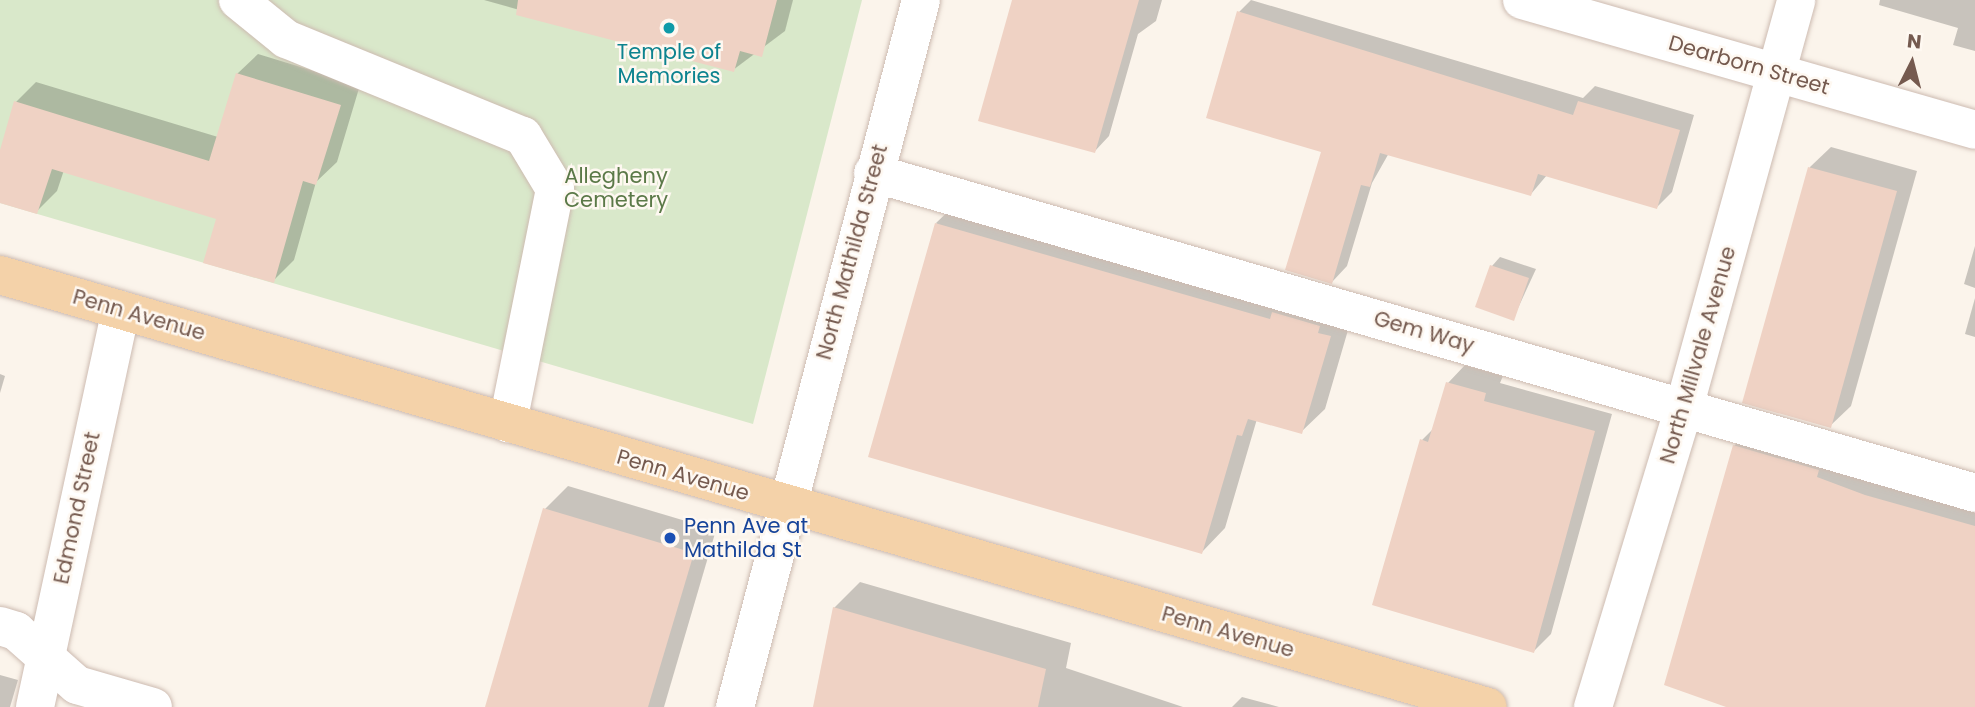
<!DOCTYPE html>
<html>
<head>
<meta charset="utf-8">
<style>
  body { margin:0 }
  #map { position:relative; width:1975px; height:707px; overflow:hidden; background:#fbf4eb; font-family:Poppins,sans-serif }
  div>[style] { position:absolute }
  .green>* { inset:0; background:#d9e8ca }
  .shadow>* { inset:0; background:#0003 }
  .building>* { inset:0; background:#efd2c4 }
  .roads { filter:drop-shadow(0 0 2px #cdbbb1) drop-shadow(0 0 2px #cdbbb1) }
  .minor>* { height:38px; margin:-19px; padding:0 19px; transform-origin:19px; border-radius:19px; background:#fff }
  .major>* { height:38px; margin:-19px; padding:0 19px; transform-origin:19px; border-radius:19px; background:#f4d2a9 }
  .dots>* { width:19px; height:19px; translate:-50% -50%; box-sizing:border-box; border:4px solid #fef8f1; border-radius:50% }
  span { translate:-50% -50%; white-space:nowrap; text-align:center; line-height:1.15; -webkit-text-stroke:5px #fef8f1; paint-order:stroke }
  .culture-label { font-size:21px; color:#0d838f }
  .street-label { font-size:21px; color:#755a4f }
  .park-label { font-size:21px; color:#5b7948 }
  .transit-label { font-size:21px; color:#164399 }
  .left { translate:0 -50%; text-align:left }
  .north { position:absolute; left:1877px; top:28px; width:70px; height:70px; -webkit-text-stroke:5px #fef8f1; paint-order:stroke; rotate:6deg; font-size:19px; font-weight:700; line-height:28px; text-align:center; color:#755a4f }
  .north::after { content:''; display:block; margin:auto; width:24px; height:32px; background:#755a4f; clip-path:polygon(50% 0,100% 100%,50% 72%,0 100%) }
</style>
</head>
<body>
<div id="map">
  <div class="green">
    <div style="clip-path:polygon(0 0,862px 0,753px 424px,0 203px)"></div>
  </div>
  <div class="shadow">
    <div style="clip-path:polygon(484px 0,793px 0,785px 31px,733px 70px)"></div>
    <div style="clip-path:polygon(1014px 0,1162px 0,1156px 21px,1138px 34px,1109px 136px,1095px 151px)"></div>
    <div style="clip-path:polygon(1251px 0,1583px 98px,1595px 86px,1694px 115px,1672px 192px,1657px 207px,1547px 175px,1531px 194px,1389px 153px,1372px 183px,1347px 266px,1332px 282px,1323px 151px,1239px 12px)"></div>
    <div style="clip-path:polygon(1880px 0,1975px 0,1975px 51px,1953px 45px,1958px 28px,1879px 5px)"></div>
    <div style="clip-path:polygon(258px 54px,360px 85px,337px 162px,316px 182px,294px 260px,273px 281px,219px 218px,64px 170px,57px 191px,36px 212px,0 201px,0 156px,16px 102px,36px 82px,218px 137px,237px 74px)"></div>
    <div style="clip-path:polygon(1831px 147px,1917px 171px,1851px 406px,1830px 426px,1744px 401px,1810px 167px)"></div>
    <div style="clip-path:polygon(960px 200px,1353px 313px,1325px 409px,1301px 432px,1257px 419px,1225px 528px,1202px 552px,936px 223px)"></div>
    <div style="clip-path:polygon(1975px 246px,1975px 288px,1964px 284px)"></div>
    <div style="clip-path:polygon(1500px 257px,1536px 269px,1513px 319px,1492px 266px)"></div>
    <div style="clip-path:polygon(1975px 298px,1975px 337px,1965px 334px)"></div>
    <div style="clip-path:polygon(1465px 365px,1503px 376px,1500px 383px,1612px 414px,1551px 634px,1534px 651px,1422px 440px,1434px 428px,1448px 383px)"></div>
    <div style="clip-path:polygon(0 374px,5px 376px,0 393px)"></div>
    <div style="clip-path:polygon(1750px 430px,1975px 507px,1975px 707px,1754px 707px,1734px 446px)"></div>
    <div style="clip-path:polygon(568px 486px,716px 530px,664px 707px,487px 707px,545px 509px)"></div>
    <div style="clip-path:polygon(860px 582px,1071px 643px,1066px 668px,1183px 707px,815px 707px,834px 608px)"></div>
    <div style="clip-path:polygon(0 675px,18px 680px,10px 707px,0 707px)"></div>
    <div style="clip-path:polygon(1242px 697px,1279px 707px,1232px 707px)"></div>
  </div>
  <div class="building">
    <div style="clip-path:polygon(518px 0,777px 0,762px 57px,740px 51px,734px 72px,516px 15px)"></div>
    <div style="clip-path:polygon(1012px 0,1139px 0,1095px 153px,978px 121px)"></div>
    <div style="clip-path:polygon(1237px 11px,1573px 115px,1578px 101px,1680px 130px,1657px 209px,1538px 174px,1531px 196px,1380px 153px,1370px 187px,1361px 185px,1332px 284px,1285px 270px,1321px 152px,1206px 118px)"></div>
    <div style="clip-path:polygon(236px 73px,341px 105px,316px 185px,303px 181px,274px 283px,203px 263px,216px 219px,52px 169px,37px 214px,0 203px,0 150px,14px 101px,209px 161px)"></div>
    <div style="clip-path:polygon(1808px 167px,1897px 191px,1831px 428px,1742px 403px)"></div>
    <div style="clip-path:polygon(935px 223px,1270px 319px,1272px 312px,1320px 326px,1318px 333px,1331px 336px,1302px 434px,1248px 419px,1242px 436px,1237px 435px,1202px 554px,868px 457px)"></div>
    <div style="clip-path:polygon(1490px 265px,1529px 278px,1514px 321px,1475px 307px)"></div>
    <div style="clip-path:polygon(1446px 382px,1486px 393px,1484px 401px,1595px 431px,1534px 653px,1372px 605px,1420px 439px,1428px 442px)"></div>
    <div style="clip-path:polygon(1733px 445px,1819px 470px,1817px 477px,1865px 495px,1975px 526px,1975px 707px,1726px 707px,1664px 685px)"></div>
    <div style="clip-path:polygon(543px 508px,694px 553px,648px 707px,485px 707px)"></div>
    <div style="clip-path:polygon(833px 607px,1046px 669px,1038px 707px,813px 707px)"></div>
  </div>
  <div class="roads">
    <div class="minor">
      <div style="left:238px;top:0;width:62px;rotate:39.1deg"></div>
      <div style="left:286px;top:39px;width:256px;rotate:22.3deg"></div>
      <div style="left:523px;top:136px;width:62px;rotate:58.9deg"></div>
      <div style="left:555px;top:189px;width:239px;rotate:101.4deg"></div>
      <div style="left:1522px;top:0;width:471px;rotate:16deg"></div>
      <div style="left:873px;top:173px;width:1148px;rotate:16.19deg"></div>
      <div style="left:0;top:626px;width:17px;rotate:17deg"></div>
      <div style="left:16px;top:631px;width:81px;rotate:41.5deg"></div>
      <div style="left:77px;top:685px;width:79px;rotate:16.1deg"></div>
      <div style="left:35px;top:707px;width:406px;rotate:-77.8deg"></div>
      <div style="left:735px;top:707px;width:731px;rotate:-75.26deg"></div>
      <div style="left:1593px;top:707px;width:313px;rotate:-73.1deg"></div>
      <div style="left:1684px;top:408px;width:423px;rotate:-74.6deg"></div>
    </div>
    <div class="major">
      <div style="left:0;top:275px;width:1549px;rotate:16.19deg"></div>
    </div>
  </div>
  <div class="dots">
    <div style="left:669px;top:28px;background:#0f9aa8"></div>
    <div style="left:670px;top:538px;background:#1a4fb4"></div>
  </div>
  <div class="culture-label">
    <span style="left:669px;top:64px">Temple of<br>Memories</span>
  </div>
  <div class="street-label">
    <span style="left:1749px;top:65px;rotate:16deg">Dearborn Street</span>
    <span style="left:852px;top:252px;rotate:-75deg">North Mathilda Street</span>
    <span style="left:139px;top:315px;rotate:16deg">Penn Avenue</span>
    <span style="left:1424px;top:332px;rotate:16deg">Gem Way</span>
    <span style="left:1698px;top:355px;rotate:-74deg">North Millvale Avenue</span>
    <span style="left:683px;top:475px;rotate:16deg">Penn Avenue</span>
    <span style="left:77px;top:508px;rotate:-78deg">Edmond Street</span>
    <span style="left:1228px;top:632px;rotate:16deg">Penn Avenue</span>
  </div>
  <div class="park-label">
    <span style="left:616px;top:188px">Allegheny<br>Cemetery</span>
  </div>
  <div class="transit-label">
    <span class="left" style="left:684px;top:538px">Penn Ave at<br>Mathilda St</span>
  </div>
  <div class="north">N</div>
</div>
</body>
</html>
